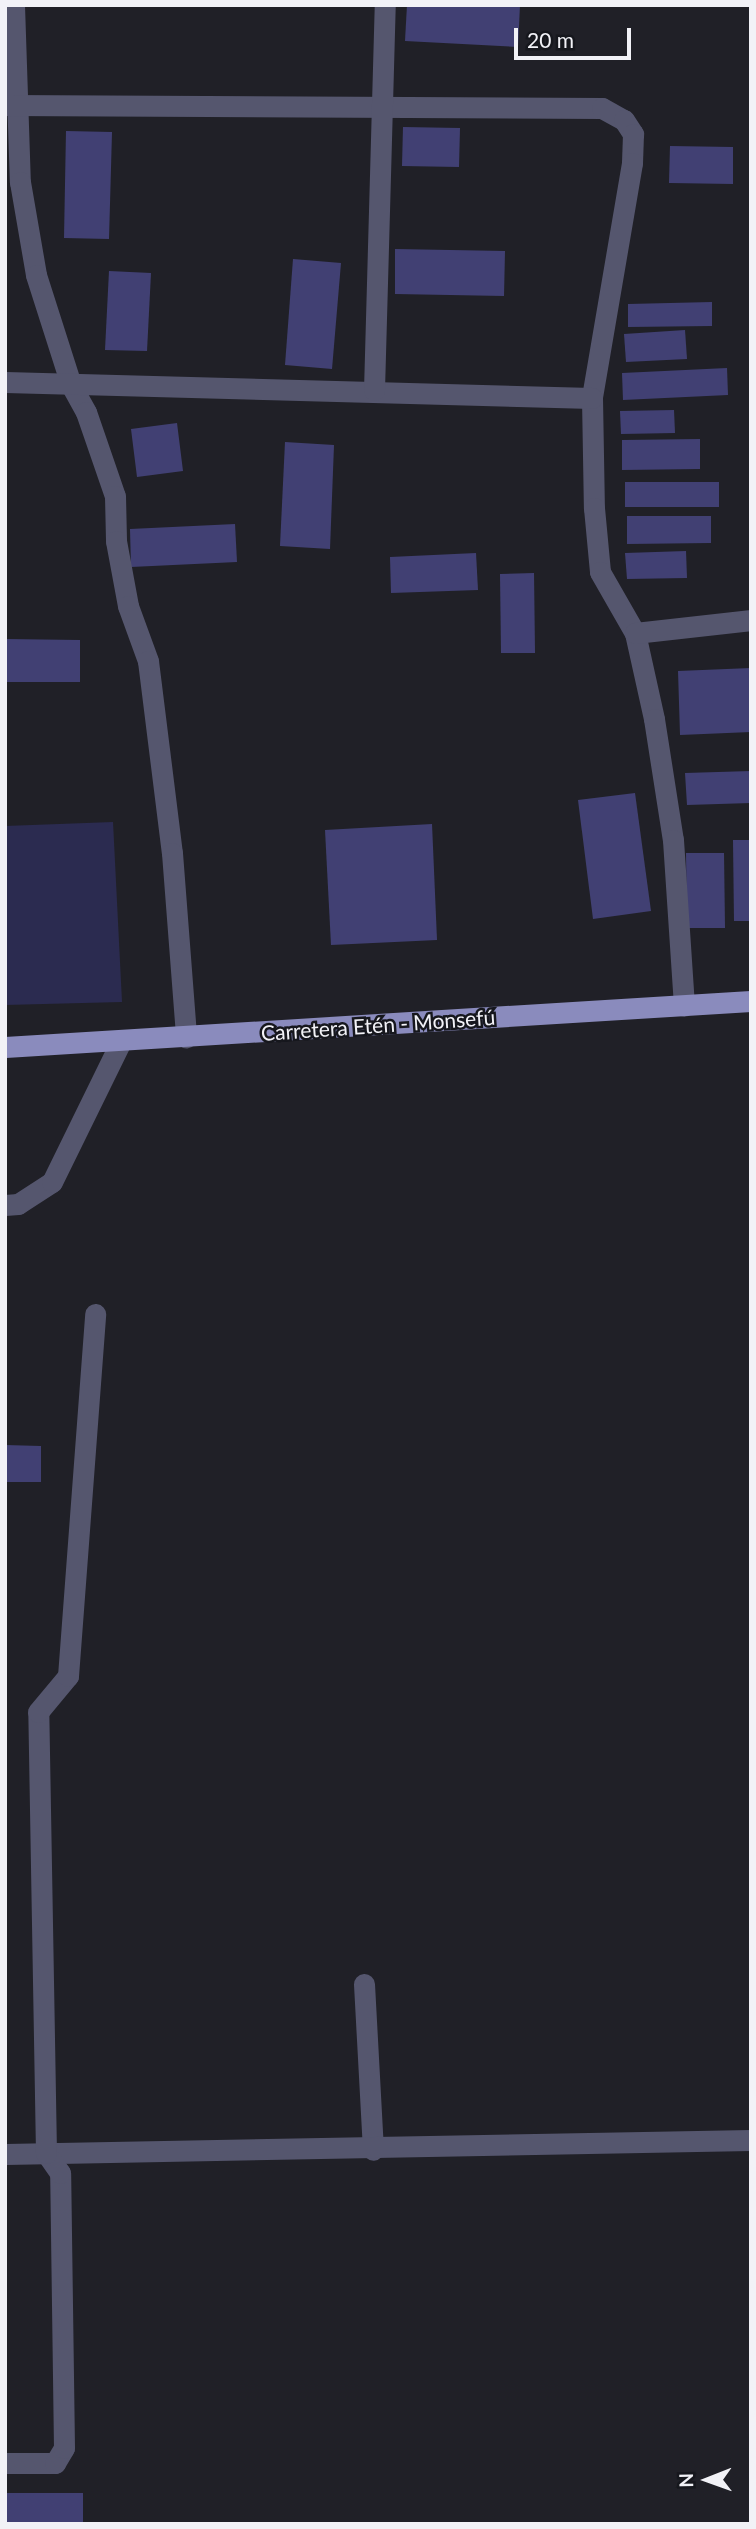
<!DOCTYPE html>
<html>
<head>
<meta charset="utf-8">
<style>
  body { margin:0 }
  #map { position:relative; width:756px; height:2529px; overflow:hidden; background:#202027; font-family:Lato,sans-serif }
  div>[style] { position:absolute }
  .green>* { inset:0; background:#2b2b50 }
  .building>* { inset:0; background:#414073 }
  .minor>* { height:21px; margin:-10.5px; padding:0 10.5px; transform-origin:10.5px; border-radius:10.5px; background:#55566e }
  .major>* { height:21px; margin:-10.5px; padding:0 10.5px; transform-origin:10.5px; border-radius:10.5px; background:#8a8bbd }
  span { translate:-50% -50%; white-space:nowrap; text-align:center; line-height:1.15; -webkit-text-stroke:5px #16171d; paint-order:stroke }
  .street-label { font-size:21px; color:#f2f2f7 }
  .frame { position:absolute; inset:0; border:7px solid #f2f2f7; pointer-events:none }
  .north { position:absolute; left:672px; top:2445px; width:70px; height:70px; -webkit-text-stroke:5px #16171d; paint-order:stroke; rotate:269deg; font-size:19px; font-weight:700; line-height:28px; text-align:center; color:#f2f2f7 }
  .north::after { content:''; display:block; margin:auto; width:24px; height:32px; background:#f2f2f7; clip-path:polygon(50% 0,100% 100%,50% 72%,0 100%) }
  .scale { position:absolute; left:514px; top:28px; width:117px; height:32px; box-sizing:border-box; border:4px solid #f2f2f7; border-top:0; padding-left:9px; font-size:21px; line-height:24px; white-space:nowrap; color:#f2f2f7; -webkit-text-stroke:5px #16171d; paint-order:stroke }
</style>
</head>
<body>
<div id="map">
  <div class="green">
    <div style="clip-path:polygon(113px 822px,122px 1002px,5px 1005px,5px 826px)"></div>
  </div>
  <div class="building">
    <div style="clip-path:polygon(407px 5px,520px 5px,518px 47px,405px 41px)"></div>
    <div style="clip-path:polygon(403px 127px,460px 128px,459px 167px,402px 166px)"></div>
    <div style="clip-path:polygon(66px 131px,112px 132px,109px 239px,64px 238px)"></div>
    <div style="clip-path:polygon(670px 146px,733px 147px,733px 184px,669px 183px)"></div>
    <div style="clip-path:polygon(395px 249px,505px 251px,504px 296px,395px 294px)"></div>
    <div style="clip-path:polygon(293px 259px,341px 263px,332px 369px,285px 365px)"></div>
    <div style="clip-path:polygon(109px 271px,151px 273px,147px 351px,105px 350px)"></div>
    <div style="clip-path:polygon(712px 302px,712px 326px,628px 327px,628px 304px)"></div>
    <div style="clip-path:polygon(685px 330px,687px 359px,626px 362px,624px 334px)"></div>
    <div style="clip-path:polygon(727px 368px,728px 395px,623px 400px,622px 373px)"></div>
    <div style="clip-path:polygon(674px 410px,675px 433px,621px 434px,620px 411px)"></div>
    <div style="clip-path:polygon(177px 423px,183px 471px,137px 477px,131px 429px)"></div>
    <div style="clip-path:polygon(700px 439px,700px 469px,622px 470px,622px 440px)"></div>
    <div style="clip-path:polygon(285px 442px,334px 445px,330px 549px,280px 546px)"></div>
    <div style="clip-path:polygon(625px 482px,719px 482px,719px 507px,625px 507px)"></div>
    <div style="clip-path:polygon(627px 516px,711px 516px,711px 543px,627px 544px)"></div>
    <div style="clip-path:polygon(235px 524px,237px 562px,131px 567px,130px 529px)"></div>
    <div style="clip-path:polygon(686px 551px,687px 578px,627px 579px,625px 553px)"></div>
    <div style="clip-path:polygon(476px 553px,478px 590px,391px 593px,390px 557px)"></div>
    <div style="clip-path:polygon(534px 573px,535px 653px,501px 653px,500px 574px)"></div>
    <div style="clip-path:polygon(5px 639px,80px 640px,80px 682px,5px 682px)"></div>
    <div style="clip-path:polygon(751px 668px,751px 732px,680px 735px,678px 671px)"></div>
    <div style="clip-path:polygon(751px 771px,751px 803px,687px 805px,685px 773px)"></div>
    <div style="clip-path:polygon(635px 793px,651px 911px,593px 919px,578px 800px)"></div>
    <div style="clip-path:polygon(432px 824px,437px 940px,331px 945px,325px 830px)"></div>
    <div style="clip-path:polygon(733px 840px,751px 840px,751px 921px,734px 921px)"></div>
    <div style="clip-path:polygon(686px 853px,724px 853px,725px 928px,687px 928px)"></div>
    <div style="clip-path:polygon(5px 1445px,41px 1446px,41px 1482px,5px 1482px)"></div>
    <div style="clip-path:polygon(5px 2493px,83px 2493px,83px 2524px,5px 2524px)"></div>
  </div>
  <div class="minor">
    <div style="left:14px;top:5px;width:177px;rotate:88.1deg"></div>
    <div style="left:20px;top:182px;width:94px;rotate:80.2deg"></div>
    <div style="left:36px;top:275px;width:115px;rotate:72.3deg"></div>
    <div style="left:71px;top:385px;width:31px;rotate:61deg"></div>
    <div style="left:86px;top:412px;width:89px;rotate:71deg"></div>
    <div style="left:115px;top:496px;width:45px;rotate:88.7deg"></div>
    <div style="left:116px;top:541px;width:66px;rotate:79.5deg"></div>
    <div style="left:128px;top:606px;width:59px;rotate:70deg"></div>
    <div style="left:148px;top:661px;width:193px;rotate:82.9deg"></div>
    <div style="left:172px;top:853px;width:185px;rotate:85.6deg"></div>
    <div style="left:5px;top:105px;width:597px;rotate:0.29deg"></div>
    <div style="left:602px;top:108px;width:25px;rotate:29deg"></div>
    <div style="left:624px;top:120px;width:17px;rotate:57deg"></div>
    <div style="left:633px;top:134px;width:29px;rotate:92deg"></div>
    <div style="left:632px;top:163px;width:238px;rotate:99.7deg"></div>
    <div style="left:592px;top:398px;width:110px;rotate:89deg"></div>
    <div style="left:594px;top:508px;width:64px;rotate:84.6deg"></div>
    <div style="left:600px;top:572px;width:70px;rotate:60.2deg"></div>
    <div style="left:635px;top:633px;width:88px;rotate:77.5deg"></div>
    <div style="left:654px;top:719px;width:122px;rotate:81.1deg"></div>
    <div style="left:673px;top:840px;width:166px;rotate:86.2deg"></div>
    <div style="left:5px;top:382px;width:587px;rotate:1.56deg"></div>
    <div style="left:374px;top:390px;width:385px;rotate:-88.4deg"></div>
    <div style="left:635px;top:633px;width:117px;rotate:-6.4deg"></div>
    <div style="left:5px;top:1205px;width:13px;rotate:-4deg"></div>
    <div style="left:18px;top:1204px;width:40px;rotate:-32.9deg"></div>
    <div style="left:52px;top:1182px;width:157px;rotate:-63.9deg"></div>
    <div style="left:364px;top:1984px;width:166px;rotate:86.9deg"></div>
    <div style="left:5px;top:2154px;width:746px;rotate:-1.08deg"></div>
    <div style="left:5px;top:2463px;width:50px"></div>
    <div style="left:55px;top:2463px;width:17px;rotate:-59deg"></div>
    <div style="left:64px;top:2448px;width:275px;rotate:-90.8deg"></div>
    <div style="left:60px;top:2173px;width:24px;rotate:-125deg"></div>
    <div style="left:46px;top:2153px;width:441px;rotate:-91deg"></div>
    <div style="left:38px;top:1712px;width:47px;rotate:-50.2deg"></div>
    <div style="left:68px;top:1676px;width:363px;rotate:-85.7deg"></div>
  </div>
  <div class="major">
    <div style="left:5px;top:1047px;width:747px;rotate:-3.53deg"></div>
  </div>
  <div class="street-label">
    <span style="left:378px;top:1025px;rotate:-4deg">Carretera Etén - Monsefú</span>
  </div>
  <div class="frame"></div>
  <div class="north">N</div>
  <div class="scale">20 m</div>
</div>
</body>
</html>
